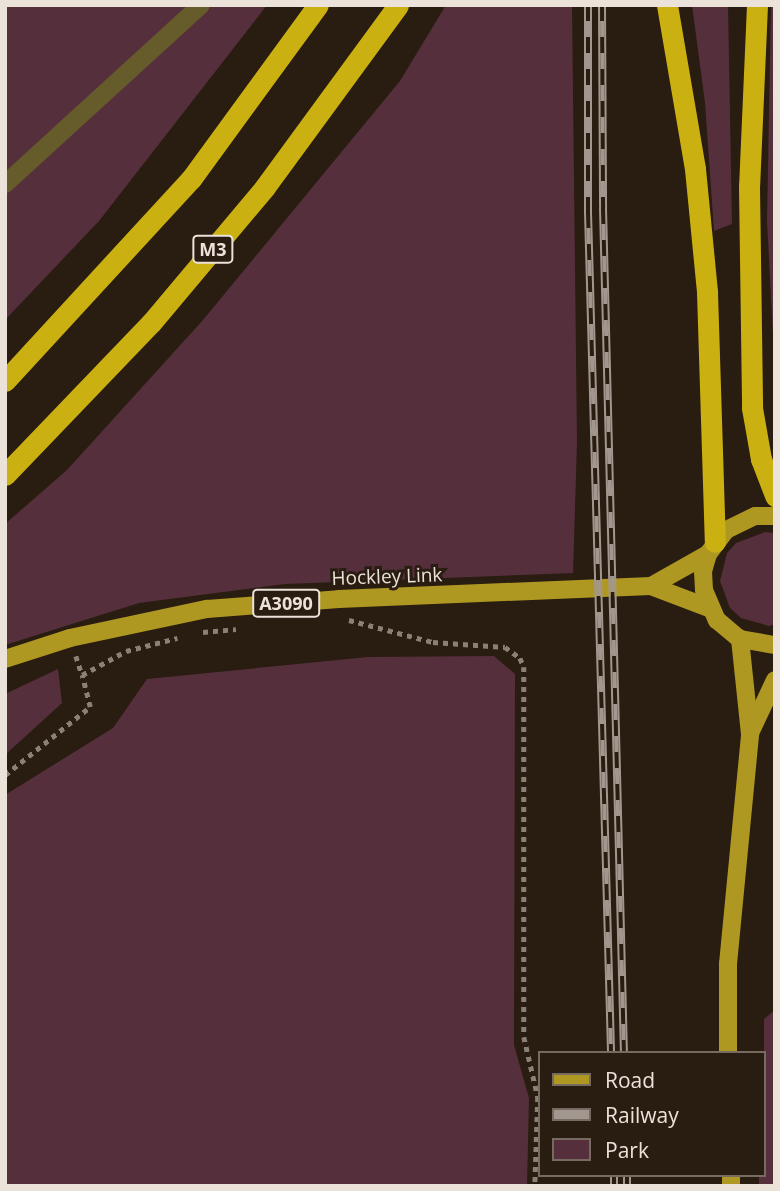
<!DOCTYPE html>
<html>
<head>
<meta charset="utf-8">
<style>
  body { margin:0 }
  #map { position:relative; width:780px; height:1191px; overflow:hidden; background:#291c10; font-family:"Open Sans",sans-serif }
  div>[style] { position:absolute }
  .green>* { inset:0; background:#562f3c }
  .path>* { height:4.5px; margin-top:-2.25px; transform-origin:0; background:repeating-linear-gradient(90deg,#8b8076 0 5px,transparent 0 10px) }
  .minor>* { height:18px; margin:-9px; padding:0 9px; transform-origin:9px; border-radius:9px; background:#665c2b }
  .major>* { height:18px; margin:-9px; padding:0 9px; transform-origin:9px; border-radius:9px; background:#ae9822 }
  .highway>* { height:21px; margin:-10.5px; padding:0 10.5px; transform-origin:10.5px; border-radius:10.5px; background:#cbb011 }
  .rail>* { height:8px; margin-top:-4px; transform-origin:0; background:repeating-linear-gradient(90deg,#291c10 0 16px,#a2978e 0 32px); box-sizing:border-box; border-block:2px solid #a2978e }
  span { translate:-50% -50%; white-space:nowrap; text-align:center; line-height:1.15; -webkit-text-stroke:6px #291c10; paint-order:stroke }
  .shield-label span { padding:2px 5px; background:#291c10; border:2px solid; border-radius:5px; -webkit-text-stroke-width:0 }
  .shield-label { font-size:18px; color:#ebe2da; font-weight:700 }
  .street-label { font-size:19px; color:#ebe2da }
  .frame { position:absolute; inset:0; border:7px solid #ebe2da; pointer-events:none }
  .legend { position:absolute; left:538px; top:1051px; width:228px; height:126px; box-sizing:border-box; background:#291c10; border:2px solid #776b61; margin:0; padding:9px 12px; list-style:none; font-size:21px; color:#ebe2da }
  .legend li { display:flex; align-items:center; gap:14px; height:35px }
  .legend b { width:35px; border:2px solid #776b61 }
</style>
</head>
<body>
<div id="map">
  <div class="green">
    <div style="clip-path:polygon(5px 5px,267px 5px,99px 221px,5px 320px)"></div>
    <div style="clip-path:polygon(446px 5px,572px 5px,577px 442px,573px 573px,285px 584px,139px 603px,5px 645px,5px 524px,67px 470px,203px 320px,400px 81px)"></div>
    <div style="clip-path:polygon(692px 5px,728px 5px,732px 224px,714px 231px,705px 103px)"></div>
    <div style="clip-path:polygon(771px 5px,775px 5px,775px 374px,767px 221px)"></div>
    <div style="clip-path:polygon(765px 532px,775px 533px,775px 624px,769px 626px,741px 618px,730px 608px,720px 581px,727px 553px,736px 543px)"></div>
    <div style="clip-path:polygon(494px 656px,515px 674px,514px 1045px,529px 1098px,527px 1186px,5px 1186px,5px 795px,113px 728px,147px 679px,368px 657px)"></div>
    <div style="clip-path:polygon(58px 669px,62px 703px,5px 755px,5px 694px)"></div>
    <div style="clip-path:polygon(775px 1010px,775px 1186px,759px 1186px,759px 1175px,764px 1175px,764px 1019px)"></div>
  </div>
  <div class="path">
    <div style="left:349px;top:620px;width:87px;rotate:14.7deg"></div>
    <div style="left:433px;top:642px;width:72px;rotate:4deg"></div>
    <div style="left:505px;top:647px;width:19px;rotate:36deg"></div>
    <div style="left:520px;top:658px;width:10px;rotate:66deg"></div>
    <div style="left:524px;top:667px;width:370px;rotate:90deg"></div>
    <div style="left:524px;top:1037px;width:62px;rotate:76.9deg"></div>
    <div style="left:538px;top:1097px;width:89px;rotate:91.9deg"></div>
    <div style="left:203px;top:632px;width:33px;rotate:-5deg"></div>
    <div style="left:76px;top:656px;width:20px;rotate:72deg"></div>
    <div style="left:5px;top:775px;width:109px;rotate:-38.7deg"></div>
    <div style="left:90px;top:707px;width:33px;rotate:-104deg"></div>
    <div style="left:82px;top:675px;width:50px;rotate:-28.6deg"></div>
    <div style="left:126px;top:651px;width:53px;rotate:-14.3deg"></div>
  </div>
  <div class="minor">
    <div style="left:5px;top:184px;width:265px;rotate:-42.4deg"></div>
  </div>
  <div class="major">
    <div style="left:775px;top:516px;width:20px;rotate:180deg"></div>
    <div style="left:755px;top:516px;width:32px;rotate:154deg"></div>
    <div style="left:726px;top:530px;width:30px;rotate:127deg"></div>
    <div style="left:708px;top:554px;width:18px;rotate:106deg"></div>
    <div style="left:703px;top:571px;width:19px;rotate:87deg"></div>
    <div style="left:704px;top:590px;width:33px;rotate:67deg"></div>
    <div style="left:717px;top:620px;width:30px;rotate:40deg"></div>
    <div style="left:740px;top:639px;width:36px;rotate:10deg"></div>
    <div style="left:651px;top:586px;width:65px;rotate:-29.3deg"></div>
    <div style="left:5px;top:659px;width:68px;rotate:-17.9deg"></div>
    <div style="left:70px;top:638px;width:140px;rotate:-12deg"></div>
    <div style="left:207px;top:609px;width:132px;rotate:-4.3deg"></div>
    <div style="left:339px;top:599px;width:312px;rotate:-2.4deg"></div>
    <div style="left:651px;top:586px;width:62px;rotate:20.8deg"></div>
    <div style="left:751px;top:731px;width:56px;rotate:-64.8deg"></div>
    <div style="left:728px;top:1053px;width:89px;rotate:-90deg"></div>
    <div style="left:728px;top:964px;width:231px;rotate:-84.5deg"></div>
    <div style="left:750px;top:734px;width:96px;rotate:-96deg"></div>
    <div style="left:731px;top:1175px;width:11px;rotate:90deg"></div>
  </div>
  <div class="highway">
    <div style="left:667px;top:5px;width:166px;rotate:80.3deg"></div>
    <div style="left:695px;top:169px;width:124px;rotate:84.4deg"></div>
    <div style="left:707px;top:292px;width:250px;rotate:88.2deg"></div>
    <div style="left:757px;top:5px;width:181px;rotate:92.5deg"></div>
    <div style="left:749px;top:186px;width:222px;rotate:89.2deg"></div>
    <div style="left:752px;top:408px;width:52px;rotate:80deg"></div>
    <div style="left:761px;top:459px;width:40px;rotate:69deg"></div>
    <div style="left:5px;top:381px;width:275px;rotate:-47.4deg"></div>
    <div style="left:191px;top:179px;width:215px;rotate:-53.9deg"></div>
    <div style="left:5px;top:475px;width:211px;rotate:-46.2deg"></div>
    <div style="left:151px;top:323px;width:177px;rotate:-50deg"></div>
    <div style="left:265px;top:187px;width:225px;rotate:-53.8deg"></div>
  </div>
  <div class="rail">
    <div style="left:588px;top:5px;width:207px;rotate:90deg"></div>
    <div style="left:588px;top:212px;width:841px;rotate:88.43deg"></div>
    <div style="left:602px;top:5px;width:203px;rotate:89.7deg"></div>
    <div style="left:603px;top:208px;width:845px;rotate:88.58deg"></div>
    <div style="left:614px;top:1175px;width:11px;rotate:90deg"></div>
    <div style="left:627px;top:1175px;width:11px;rotate:90deg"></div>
  </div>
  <div class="shield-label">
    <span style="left:213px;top:249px">M3</span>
    <span style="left:286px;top:603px">A3090</span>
  </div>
  <div class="street-label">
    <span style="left:387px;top:577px;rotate:-2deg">Hockley Link</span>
  </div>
  <div class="frame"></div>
  <ul class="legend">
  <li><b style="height:9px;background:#ae9822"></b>Road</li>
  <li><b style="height:9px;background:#a2978e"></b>Railway</li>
  <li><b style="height:19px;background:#562f3c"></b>Park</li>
  </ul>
</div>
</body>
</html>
